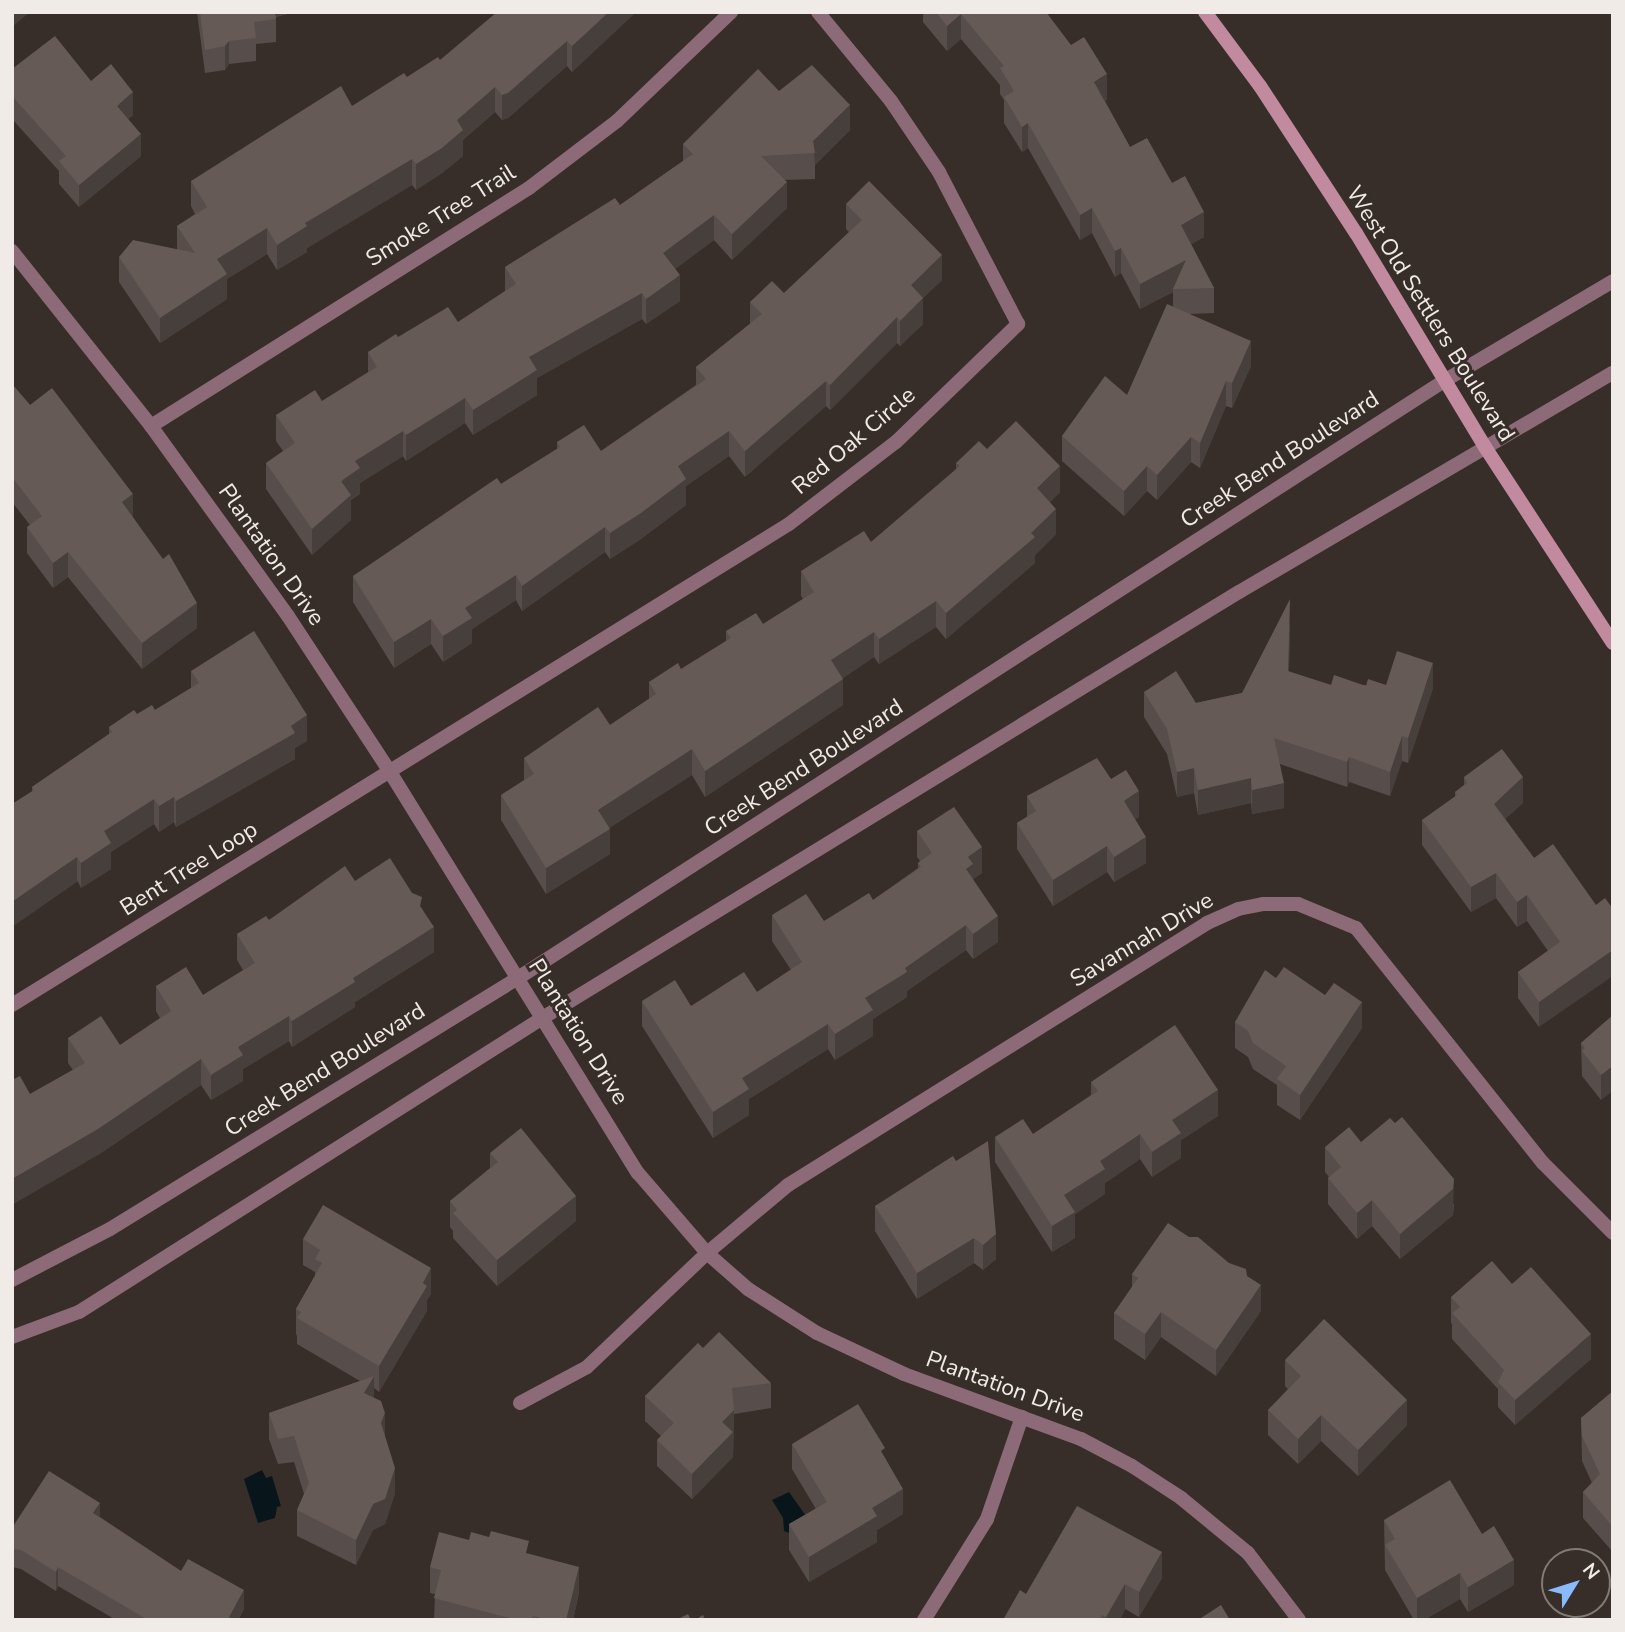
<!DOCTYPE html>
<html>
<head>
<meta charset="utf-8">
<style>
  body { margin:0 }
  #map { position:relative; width:1625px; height:1632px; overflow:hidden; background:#372e29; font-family:"Nunito Sans",sans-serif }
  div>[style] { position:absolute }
  .water>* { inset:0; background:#08161b }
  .minor>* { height:14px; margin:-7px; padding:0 7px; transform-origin:7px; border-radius:7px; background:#8d6a77 }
  .tertiary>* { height:14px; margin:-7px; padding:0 7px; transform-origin:7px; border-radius:7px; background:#8d6a77 }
  .secondary>* { height:14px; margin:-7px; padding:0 7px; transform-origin:7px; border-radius:7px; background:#c28a9f }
  .wall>* { inset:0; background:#574d4a }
  .shaded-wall>* { inset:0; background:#473f3c }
  .building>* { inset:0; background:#655a56 }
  span { translate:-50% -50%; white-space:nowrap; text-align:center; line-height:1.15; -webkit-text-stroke:6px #372e29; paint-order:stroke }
  .street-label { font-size:23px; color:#f1ebe8 }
  .frame { position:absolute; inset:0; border:14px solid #f1ebe8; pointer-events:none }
  .north { position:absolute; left:1541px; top:1548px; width:70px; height:70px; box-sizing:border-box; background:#372e29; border:2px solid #817a75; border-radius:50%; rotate:52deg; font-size:19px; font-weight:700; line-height:28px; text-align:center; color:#f1ebe8 }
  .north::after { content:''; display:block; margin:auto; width:24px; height:32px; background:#88bafc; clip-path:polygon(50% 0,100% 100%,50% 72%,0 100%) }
</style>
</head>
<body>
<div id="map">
  <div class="water">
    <div style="clip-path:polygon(262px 1470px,266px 1478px,272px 1476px,281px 1506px,277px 1507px,275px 1518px,258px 1523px,244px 1479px)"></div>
    <div style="clip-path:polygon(789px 1492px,806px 1516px,797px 1536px,784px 1531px,783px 1518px,772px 1500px)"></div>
  </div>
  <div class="minor">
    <div style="left:12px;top:251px;width:223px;rotate:51.5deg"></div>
    <div style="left:151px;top:426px;width:234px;rotate:54.2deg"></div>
    <div style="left:288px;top:616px;width:186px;rotate:56.8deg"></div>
    <div style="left:390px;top:772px;width:471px;rotate:58.3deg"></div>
    <div style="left:638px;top:1173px;width:106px;rotate:49.2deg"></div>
    <div style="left:707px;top:1253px;width:55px;rotate:41.3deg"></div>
    <div style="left:748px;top:1289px;width:82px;rotate:32.5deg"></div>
    <div style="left:817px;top:1333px;width:96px;rotate:25.2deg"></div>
    <div style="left:904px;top:1374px;width:189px;rotate:20.2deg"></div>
    <div style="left:1081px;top:1439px;width:58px;rotate:27.9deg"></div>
    <div style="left:1132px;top:1466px;width:59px;rotate:33.1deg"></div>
    <div style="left:1181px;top:1498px;width:87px;rotate:39.4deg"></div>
    <div style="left:1248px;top:1553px;width:84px;rotate:52.7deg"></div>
    <div style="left:151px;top:426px;width:447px;rotate:-32.2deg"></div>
    <div style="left:529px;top:188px;width:111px;rotate:-37.3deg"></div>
    <div style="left:617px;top:121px;width:158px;rotate:-43.7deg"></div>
    <div style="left:12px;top:1005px;width:914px;rotate:-31.76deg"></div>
    <div style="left:789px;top:524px;width:135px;rotate:-37.5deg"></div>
    <div style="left:896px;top:442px;width:170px;rotate:-44deg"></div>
    <div style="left:1018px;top:324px;width:171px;rotate:-117.5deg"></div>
    <div style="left:939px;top:172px;width:86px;rotate:-124.1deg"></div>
    <div style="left:891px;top:101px;width:115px;rotate:-129.4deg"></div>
    <div style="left:520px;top:1403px;width:76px;rotate:-28.2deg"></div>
    <div style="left:587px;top:1367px;width:166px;rotate:-43.5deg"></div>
    <div style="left:707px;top:1253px;width:106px;rotate:-40deg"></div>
    <div style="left:788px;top:1185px;width:494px;rotate:-32deg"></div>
    <div style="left:1207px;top:923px;width:34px;rotate:-24deg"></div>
    <div style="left:1238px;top:909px;width:25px;rotate:-11deg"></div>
    <div style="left:1263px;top:904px;width:35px"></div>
    <div style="left:1298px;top:904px;width:63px;rotate:22.5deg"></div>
    <div style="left:1356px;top:928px;width:300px;rotate:51.5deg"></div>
    <div style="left:1543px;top:1163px;width:99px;rotate:45deg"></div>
    <div style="left:924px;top:1620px;width:119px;rotate:-58deg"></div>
    <div style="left:987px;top:1519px;width:108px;rotate:-71.1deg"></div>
  </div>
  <div class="tertiary">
    <div style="left:12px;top:1280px;width:110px;rotate:-27.5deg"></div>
    <div style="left:110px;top:1229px;width:479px;rotate:-31.6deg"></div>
    <div style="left:518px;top:978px;width:1102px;rotate:-32.81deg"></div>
    <div style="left:1444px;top:381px;width:196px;rotate:-30.6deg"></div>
    <div style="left:12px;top:1337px;width:72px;rotate:-20.5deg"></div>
    <div style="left:79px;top:1312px;width:551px;rotate:-32.39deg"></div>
    <div style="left:544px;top:1017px;width:815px;rotate:-31.45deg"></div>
    <div style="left:1239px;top:592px;width:433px;rotate:-30.4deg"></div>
  </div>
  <div class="secondary">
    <div style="left:1205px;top:12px;width:92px;rotate:53.4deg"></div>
    <div style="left:1260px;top:86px;width:176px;rotate:56.9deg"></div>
    <div style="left:1356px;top:233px;width:250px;rotate:58.9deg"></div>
    <div style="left:1485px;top:447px;width:234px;rotate:56.9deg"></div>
  </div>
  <div class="wall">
    <div style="clip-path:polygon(197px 12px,295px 12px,276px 17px,276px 42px,256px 44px,256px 61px,229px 64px,225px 70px,205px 73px)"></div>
    <div style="clip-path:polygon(636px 12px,572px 72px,567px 66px,508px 118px,502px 120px,495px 112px,463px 140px,463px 156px,442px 173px,416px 190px,412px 185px,307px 248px,307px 252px,277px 270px,267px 254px,227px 279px,227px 299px,160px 343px,119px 282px,119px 257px,177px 249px,177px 226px,195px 214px,191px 206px,191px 181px,352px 106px,440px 60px)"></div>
    <div style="clip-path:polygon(923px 12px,1046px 12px,1107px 99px,1105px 101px,1130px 147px,1172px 183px,1204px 237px,1191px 244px,1214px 288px,1214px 313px,1190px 314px,1251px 366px,1232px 408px,1226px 406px,1200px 468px,1191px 462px,1157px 500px,1147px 491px,1124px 516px,1062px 461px,1062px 436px,1127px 395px,1173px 306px,1173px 292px,1140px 309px,1121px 273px,1115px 277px,1092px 233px,1080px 240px,1028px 148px,1022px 152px,1004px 123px,1004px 100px,1000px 94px,1000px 85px,961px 39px,947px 51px,923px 22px)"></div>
    <div style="clip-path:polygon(12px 69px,91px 81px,133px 115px,128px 119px,141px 156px,79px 207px,59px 184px,59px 171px,12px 119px)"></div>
    <div style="clip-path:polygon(779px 91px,850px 130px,815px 165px,815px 179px,784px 180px,787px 208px,732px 260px,714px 240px,675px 269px,680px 301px,646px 324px,642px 319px,537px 378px,537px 395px,473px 435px,465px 423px,406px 461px,403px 456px,360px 483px,360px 494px,351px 500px,351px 520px,312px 555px,266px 489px,266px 463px,283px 451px,276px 441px,276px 415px,322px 401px,368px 372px,368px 352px,398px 337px,458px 322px,505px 291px,505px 267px,620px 205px,683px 161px,683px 144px)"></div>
    <div style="clip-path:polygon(846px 204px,942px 280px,923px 298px,923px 324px,900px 346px,897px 343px,830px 410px,826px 406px,745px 477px,729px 456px,686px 486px,686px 505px,641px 539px,610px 559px,605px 552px,522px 611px,516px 600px,472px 629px,472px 643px,443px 662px,431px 644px,394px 668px,353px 602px,353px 576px,557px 449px,557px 442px,601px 451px,696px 385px,696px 367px,750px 324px,750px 302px,784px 293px,849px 232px,846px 229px)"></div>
    <div style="clip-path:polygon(12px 384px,30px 405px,133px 517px,197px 628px,142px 669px,68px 577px,53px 588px,27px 553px,27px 527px,30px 525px,12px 502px)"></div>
    <div style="clip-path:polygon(987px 449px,1060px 492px,1050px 502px,1056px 534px,1035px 555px,1035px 563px,946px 639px,936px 627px,879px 664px,874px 657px,843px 678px,843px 705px,705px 797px,692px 775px,609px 828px,610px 854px,546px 894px,501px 820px,501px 795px,524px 780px,524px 758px,610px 725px,649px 699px,649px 682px,681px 669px,726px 641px,726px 631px,763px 624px,803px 599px,801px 596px,801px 571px,871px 542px,956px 469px,956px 463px)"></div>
    <div style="clip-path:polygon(1290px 624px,1289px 672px,1331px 685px,1386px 685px,1433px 688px,1408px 763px,1402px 761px,1390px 796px,1349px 782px,1347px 787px,1280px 764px,1284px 808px,1252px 814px,1251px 803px,1198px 815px,1194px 793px,1177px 797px,1167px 754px,1144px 717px,1144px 692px,1196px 703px,1242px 693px)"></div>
    <div style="clip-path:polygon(191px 671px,307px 741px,295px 748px,295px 759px,176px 827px,174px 822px,159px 832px,154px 824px,111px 852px,111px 869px,81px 888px,32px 792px,32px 787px,109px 734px,109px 727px,137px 714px,155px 710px,191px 688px)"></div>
    <div style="clip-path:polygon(1464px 777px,1523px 803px,1505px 819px,1534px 858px,1596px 905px,1539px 1027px,1518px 998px,1518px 972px,1548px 951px,1527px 921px,1517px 927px,1496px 898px,1471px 912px,1422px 845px,1422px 820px,1455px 797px,1455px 792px,1464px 785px)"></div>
    <div style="clip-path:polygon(1111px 779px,1139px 817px,1135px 819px,1146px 863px,1114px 882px,1107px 872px,1053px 906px,1017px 849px,1017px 823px,1027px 817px,1027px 796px)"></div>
    <div style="clip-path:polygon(917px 831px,982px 873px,973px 879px,998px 942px,973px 959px,966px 950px,907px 991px,907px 997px,873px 1019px,873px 1036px,835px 1060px,828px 1049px,749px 1099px,749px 1115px,713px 1138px,642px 1026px,642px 1001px,691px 1006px,757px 992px,791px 970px,772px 941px,772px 915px,824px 921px,873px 900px,918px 868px,918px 863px,920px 861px,917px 857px)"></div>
    <div style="clip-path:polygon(355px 881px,422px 908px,434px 952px,355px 1002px,355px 1007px,292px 1047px,289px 1041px,243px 1069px,243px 1081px,211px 1100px,201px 1085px,98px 1155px,30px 1094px,73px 1070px,68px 1063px,68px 1038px,120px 1045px,160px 1018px,156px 1011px,156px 986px,203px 995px,243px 970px,237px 960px,237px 934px)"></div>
    <div style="clip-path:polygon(1276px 978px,1362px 1028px,1300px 1120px,1277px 1105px,1277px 1085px,1253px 1069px,1248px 1057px,1235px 1048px,1235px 1022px)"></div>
    <div style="clip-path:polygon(1613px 1015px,1601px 1100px,1582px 1076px,1581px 1043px)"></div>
    <div style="clip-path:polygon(1091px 1082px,1218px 1116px,1181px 1140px,1181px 1158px,1152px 1177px,1140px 1159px,1105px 1183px,1105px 1194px,1075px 1214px,1075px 1238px,1052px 1252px,995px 1162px,995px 1137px,1033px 1134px,1091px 1095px)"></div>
    <div style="clip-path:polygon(1361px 1142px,1454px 1204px,1453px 1215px,1400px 1259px,1372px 1226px,1357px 1239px,1328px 1204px,1328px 1178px,1329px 1177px,1325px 1172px,1325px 1147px)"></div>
    <div style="clip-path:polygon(490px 1153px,576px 1221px,497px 1286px,453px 1238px,453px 1231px,450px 1227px,450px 1201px,490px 1168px)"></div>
    <div style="clip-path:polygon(956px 1161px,996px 1259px,983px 1270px,974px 1263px,917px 1299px,875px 1231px,875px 1206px)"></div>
    <div style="clip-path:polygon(303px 1239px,431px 1294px,427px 1300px,427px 1311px,379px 1392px,374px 1388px,374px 1398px,385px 1438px,395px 1493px,385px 1524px,373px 1530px,356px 1565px,297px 1536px,297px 1510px,304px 1494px,294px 1462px,278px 1464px,269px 1439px,269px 1413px,360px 1381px,297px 1344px,297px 1336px,296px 1334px,296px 1309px,315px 1276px,315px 1272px,303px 1265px)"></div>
    <div style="clip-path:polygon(1229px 1263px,1247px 1276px,1261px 1311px,1216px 1376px,1161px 1337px,1145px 1360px,1114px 1339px,1114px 1313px,1132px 1287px,1132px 1274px)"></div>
    <div style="clip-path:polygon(1512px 1284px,1591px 1359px,1515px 1425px,1498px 1407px,1498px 1389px,1452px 1339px,1452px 1324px,1451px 1323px,1451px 1297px)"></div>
    <div style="clip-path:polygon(703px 1348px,771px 1383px,771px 1408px,734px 1414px,733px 1457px,692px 1499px,657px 1466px,657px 1440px,661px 1436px,645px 1421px,645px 1396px)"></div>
    <div style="clip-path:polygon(1285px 1360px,1407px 1425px,1358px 1476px,1321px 1441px,1298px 1464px,1268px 1435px,1268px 1410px,1288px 1389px,1285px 1386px)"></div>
    <div style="clip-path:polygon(1613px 1391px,1613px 1551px,1612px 1551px,1583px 1518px,1583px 1492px,1592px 1483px,1582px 1461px,1581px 1418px)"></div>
    <div style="clip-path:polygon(792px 1444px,885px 1458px,903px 1514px,877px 1530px,877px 1542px,809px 1582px,789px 1550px,789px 1524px,816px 1509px,792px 1469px)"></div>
    <div style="clip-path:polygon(100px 1517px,181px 1571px,244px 1609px,238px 1620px,116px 1620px,58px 1586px,56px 1591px,21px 1569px,12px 1567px,12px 1528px)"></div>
    <div style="clip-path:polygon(1384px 1520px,1482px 1534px,1514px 1585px,1468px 1612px,1460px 1599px,1424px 1620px,1414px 1620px,1385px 1570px)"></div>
    <div style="clip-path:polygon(529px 1554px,579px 1593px,573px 1620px,434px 1620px,435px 1594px,430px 1593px,430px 1567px)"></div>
    <div style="clip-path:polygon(1162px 1578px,1139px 1617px,1125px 1609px,1120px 1620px,1003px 1620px,1026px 1594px)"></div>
  </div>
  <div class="shaded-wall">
    <div style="clip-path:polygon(12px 12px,30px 12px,12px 27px)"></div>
    <div style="clip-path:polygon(273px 12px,295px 12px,273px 17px)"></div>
    <div style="clip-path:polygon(609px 12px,636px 12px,572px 72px,572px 46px)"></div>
    <div style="clip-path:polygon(961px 14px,961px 39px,947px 51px,947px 26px)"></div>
    <div style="clip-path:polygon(229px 41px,229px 64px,225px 70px,225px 46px)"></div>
    <div style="clip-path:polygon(567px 41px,567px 66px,508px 118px,502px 120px,502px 95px)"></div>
    <div style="clip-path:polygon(1107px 74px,1107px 99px,1094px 107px,1094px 82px)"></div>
    <div style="clip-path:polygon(495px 87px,495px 112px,463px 140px,463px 156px,442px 173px,416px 190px,416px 164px,457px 120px)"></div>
    <div style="clip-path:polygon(133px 92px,133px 115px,117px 128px,117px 106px)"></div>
    <div style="clip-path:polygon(850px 105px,850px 130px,815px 165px,813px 141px)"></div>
    <div style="clip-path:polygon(1028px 123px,1028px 148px,1022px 152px,1022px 127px)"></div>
    <div style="clip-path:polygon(141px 134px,141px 156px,79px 207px,79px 185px)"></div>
    <div style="clip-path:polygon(412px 159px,412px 185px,307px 248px,307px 252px,277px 270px,277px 245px,305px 223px)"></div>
    <div style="clip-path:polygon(787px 182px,787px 208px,732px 260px,732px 234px)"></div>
    <div style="clip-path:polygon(1092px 208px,1092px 233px,1080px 240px,1080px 215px)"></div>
    <div style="clip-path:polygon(1204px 212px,1204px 237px,1181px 250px,1181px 225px)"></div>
    <div style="clip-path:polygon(714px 215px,714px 240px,663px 278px,663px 253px)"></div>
    <div style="clip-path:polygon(267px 228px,267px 254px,227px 279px,227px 299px,160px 343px,160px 318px,217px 259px)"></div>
    <div style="clip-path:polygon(1121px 248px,1121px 273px,1115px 277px,1115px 251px)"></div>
    <div style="clip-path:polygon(942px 255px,942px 280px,923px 298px,923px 324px,900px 346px,900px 321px,911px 285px)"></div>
    <div style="clip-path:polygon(1186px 260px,1173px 289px,1173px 292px,1140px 309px,1140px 284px)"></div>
    <div style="clip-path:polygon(680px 275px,680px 301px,646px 324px,646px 299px)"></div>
    <div style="clip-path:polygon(642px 293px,642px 319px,537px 378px,537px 395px,473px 435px,473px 410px,529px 357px)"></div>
    <div style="clip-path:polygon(897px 317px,897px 343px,830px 410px,830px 385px)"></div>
    <div style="clip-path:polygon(1251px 341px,1251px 366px,1232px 408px,1232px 383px)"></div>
    <div style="clip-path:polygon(826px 381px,826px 406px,745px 477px,745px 451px)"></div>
    <div style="clip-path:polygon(1226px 381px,1226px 406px,1200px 468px,1200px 443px)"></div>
    <div style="clip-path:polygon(465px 398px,465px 423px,406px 461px,406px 435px)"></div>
    <div style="clip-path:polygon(403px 431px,403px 456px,360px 483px,360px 494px,351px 500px,351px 520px,312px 555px,312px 529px,355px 461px)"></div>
    <div style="clip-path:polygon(729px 431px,729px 456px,686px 486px,686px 505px,641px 539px,610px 559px,610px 533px,678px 466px)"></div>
    <div style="clip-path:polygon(1191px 437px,1191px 462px,1157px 500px,1157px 475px)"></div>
    <div style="clip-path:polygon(1060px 466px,1060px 492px,1037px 514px,1037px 488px)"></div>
    <div style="clip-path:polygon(1147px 466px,1147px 491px,1124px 516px,1124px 491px)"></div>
    <div style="clip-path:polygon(133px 494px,133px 519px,122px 502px)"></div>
    <div style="clip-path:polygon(1056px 509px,1056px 534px,1035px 555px,1035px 563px,946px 639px,946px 613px)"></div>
    <div style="clip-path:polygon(605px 527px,605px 552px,522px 611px,522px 586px)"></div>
    <div style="clip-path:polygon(68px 552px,68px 577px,53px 588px,53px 563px)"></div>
    <div style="clip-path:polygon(516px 575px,516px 600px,472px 629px,472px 643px,443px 662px,443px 636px,465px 608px)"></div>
    <div style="clip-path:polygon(1290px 599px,1290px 624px,1288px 696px,1288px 671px)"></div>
    <div style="clip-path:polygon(936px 601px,936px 627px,879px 664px,879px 639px)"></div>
    <div style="clip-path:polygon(197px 603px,197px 628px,142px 669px,142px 643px)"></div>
    <div style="clip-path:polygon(431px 619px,431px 644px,394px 668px,394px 642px)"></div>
    <div style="clip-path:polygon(874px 632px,874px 657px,831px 686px,831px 660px)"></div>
    <div style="clip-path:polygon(1433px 663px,1433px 688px,1408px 763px,1408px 738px)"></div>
    <div style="clip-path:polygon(843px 679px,843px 705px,705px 797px,705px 771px)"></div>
    <div style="clip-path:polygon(307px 715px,307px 741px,295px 748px,295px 759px,176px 827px,176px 801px)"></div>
    <div style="clip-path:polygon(1402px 736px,1402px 761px,1390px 796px,1390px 772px)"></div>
    <div style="clip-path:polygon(692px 749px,692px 775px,598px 835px,598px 810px)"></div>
    <div style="clip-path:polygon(1349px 757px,1349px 782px,1347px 787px,1347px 762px)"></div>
    <div style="clip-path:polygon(1194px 768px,1194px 793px,1177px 797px,1177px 772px)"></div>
    <div style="clip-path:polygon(1523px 777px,1523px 803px,1494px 829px,1494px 804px)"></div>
    <div style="clip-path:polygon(1251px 778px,1251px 803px,1198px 815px,1198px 790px)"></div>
    <div style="clip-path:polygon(1284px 783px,1284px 808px,1252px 814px,1252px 790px)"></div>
    <div style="clip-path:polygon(1139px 791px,1139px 817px,1124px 826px,1124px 801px)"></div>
    <div style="clip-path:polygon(174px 797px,174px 822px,159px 832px,159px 806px)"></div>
    <div style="clip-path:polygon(154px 799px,154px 824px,111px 852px,111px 869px,81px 888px,81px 863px,104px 831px)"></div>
    <div style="clip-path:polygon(610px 829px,610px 854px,546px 894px,546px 868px)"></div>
    <div style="clip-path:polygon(1146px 837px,1146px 863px,1114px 882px,1114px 857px)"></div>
    <div style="clip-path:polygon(1107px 846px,1107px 872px,1053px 906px,1053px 880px)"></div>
    <div style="clip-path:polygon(982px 847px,982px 873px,973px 879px,966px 869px,968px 857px)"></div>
    <div style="clip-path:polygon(77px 857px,77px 882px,12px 927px,12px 902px)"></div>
    <div style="clip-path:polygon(1496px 873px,1496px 898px,1471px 912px,1471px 887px)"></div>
    <div style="clip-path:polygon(1527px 895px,1527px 921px,1517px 927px,1517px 902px)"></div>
    <div style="clip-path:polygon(998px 916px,998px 942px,973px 959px,973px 934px)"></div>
    <div style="clip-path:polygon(966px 925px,966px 950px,907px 991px,907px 997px,873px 1019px,873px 1036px,835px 1060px,835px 1034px,865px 998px,905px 968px)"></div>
    <div style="clip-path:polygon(434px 927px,434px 952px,355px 1002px,355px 1007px,292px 1047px,292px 1021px,353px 978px)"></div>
    <div style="clip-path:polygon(1613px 950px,1613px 976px,1539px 1027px,1539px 1002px)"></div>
    <div style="clip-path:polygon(1362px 1002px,1362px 1028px,1300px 1120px,1300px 1095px)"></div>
    <div style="clip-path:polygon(289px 1016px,289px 1041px,243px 1069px,243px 1081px,211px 1100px,211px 1075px,238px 1047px)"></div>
    <div style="clip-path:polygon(828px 1024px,828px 1049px,749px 1099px,749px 1115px,713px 1138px,713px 1112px,742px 1078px)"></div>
    <div style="clip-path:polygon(201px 1059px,201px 1085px,98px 1155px,12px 1205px,12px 1179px)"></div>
    <div style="clip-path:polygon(1613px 1066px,1613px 1091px,1601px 1100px,1601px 1075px)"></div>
    <div style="clip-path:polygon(1218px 1090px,1218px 1116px,1181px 1140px,1181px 1158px,1152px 1177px,1152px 1152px,1172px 1120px)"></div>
    <div style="clip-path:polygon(1140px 1134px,1140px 1159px,1105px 1183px,1105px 1194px,1075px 1214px,1075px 1238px,1052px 1252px,1052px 1226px,1064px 1195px,1100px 1161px)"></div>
    <div style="clip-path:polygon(1454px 1179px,1453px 1215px,1400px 1259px,1400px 1234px)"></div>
    <div style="clip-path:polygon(576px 1196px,576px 1221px,497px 1286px,497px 1260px)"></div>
    <div style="clip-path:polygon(1372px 1200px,1372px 1226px,1357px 1239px,1357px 1213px)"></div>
    <div style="clip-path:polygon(996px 1234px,996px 1259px,983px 1270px,983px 1245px)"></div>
    <div style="clip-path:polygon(974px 1238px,974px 1263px,917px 1299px,917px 1273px)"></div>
    <div style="clip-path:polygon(431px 1268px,431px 1294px,427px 1300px,427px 1311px,379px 1392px,379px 1366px)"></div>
    <div style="clip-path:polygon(1261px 1285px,1261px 1311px,1216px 1376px,1216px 1350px)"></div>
    <div style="clip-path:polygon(1161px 1312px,1161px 1337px,1145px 1360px,1145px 1334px)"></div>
    <div style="clip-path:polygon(1591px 1334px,1591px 1359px,1515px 1425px,1515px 1400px)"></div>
    <div style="clip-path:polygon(374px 1376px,374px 1401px,364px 1393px)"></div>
    <div style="clip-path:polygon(1407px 1400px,1407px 1425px,1358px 1476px,1358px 1450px)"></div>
    <div style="clip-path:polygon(734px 1410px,733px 1457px,692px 1499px,692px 1474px,722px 1422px)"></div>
    <div style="clip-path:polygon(385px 1413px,385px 1439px,381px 1423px)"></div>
    <div style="clip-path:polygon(1321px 1415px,1321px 1441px,1298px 1464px,1298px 1439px)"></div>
    <div style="clip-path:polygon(395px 1468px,395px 1493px,385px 1524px,373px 1530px,356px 1565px,356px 1540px,373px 1504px)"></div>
    <div style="clip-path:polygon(903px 1489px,903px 1514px,877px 1530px,877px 1542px,809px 1582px,809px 1557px,872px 1508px)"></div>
    <div style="clip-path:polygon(100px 1503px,100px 1522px,93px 1513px)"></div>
    <div style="clip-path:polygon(1162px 1552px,1162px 1578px,1139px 1617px,1139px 1592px)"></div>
    <div style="clip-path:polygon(1514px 1560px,1514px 1585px,1468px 1612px,1468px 1587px)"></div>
    <div style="clip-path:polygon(58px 1567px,58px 1586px,56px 1591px,56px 1572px)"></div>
    <div style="clip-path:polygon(579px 1567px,579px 1593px,573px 1620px,566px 1620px)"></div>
    <div style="clip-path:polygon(1460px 1573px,1460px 1599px,1424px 1620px,1417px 1620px,1417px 1598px)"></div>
    <div style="clip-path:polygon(1125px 1584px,1125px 1609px,1120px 1620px,1106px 1620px,1106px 1617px)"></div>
    <div style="clip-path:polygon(244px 1590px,244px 1609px,238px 1620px,229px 1620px,229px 1617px)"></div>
  </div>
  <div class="building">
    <div style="clip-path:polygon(200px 12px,275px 12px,276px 19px,254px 22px,256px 38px,229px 41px,225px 46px,205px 50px)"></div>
    <div style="clip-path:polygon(497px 12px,609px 12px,572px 46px,567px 41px,508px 93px,502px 95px,495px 87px,457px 120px,463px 130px,442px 148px,416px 164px,412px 159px,305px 223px,307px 226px,277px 245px,267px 228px,217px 259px,227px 274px,160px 318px,119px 257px,133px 240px,195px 253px,177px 226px,207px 207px,191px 181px,341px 86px,352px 106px,404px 73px,407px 77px,438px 57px,440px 60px)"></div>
    <div style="clip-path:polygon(936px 12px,1046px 12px,1071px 45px,1084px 37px,1107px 74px,1094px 82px,1130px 147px,1147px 138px,1172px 183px,1185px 176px,1204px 212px,1181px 225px,1214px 288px,1173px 289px,1186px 260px,1140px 284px,1121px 248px,1115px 251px,1092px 208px,1080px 215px,1028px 123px,1022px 127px,1004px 97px,1014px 91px,1000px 68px,1004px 66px,961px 14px,947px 26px)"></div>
    <div style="clip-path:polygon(55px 36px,91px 81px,111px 64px,133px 92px,117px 106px,141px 134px,79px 185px,59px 161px,66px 156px,12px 96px,12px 69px)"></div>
    <div style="clip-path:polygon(812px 65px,850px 105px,813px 141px,815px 153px,761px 156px,787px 182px,732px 234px,714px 215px,663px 253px,680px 275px,646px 299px,642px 293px,529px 357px,537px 370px,473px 410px,465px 398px,406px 435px,403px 431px,355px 461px,360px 468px,341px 481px,351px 495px,312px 529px,266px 463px,295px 443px,276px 415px,315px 390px,322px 401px,377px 367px,368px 352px,396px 334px,398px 337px,448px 307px,458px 322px,516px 284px,505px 267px,615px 198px,620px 205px,693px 154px,683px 144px,758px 69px,779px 91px)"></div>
    <div style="clip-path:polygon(869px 181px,942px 255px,911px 285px,923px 298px,900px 321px,897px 317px,830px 385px,826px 381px,745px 451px,729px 431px,678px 466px,686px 479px,641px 513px,610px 533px,605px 527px,522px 586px,516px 575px,465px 608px,472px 618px,443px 636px,431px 619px,394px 642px,353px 576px,497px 478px,501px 484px,560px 447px,557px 442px,584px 425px,601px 451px,706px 379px,696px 367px,762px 314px,750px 302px,772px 281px,784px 293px,862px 220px,846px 204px)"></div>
    <div style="clip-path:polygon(1167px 304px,1251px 341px,1232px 383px,1226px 381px,1200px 443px,1191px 437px,1157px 475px,1147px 466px,1124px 491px,1062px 436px,1105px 376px,1127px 395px)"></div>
    <div style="clip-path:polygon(12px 384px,30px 405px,52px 388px,133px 494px,122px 502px,163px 559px,169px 554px,197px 603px,142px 643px,68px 552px,53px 563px,27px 527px,42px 516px,12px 477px)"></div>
    <div style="clip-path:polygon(1016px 421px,1060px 466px,1037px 488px,1056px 509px,1031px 533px,1035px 537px,946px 613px,936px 601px,879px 639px,874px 632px,831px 660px,843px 679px,705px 771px,692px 749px,598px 810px,610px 829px,546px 868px,501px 795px,534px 774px,524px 758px,598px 707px,610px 725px,656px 694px,649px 682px,678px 663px,681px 669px,731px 638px,726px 631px,756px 613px,763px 624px,814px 592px,801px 571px,864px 531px,871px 542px,960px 466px,956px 463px,979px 441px,987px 449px)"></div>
    <div style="clip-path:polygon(1290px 599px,1288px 671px,1331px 685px,1334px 675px,1366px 686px,1368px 679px,1386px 685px,1397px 651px,1433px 663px,1408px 738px,1402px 736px,1390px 772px,1349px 757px,1347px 762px,1274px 738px,1284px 783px,1252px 790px,1251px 778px,1198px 790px,1194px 768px,1177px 772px,1167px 729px,1144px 692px,1176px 671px,1196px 703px,1242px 693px)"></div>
    <div style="clip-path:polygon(254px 631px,307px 715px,291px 726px,295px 733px,176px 801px,174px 797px,159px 806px,154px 799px,104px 831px,111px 843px,81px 863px,77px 857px,12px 902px,12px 804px,34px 790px,32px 787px,112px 732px,109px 727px,134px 710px,137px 714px,152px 705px,155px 710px,199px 683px,191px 671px)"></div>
    <div style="clip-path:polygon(1502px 749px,1523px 777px,1494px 804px,1534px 858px,1553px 844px,1596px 905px,1605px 898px,1613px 909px,1613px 950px,1539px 1002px,1518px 972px,1560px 942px,1527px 895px,1517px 902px,1496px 873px,1471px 887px,1422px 820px,1457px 795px,1455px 792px,1467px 783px,1464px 777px)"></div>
    <div style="clip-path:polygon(1097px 758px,1111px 779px,1126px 770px,1139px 791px,1124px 801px,1146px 837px,1114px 857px,1107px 846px,1053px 880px,1017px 823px,1036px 811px,1027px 796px)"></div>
    <div style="clip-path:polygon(954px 807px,982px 847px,968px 857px,973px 864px,966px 869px,998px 916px,973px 934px,966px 925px,905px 968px,907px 972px,865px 998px,873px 1010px,835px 1034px,828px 1024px,742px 1078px,749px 1089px,713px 1112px,642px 1001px,675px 980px,691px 1006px,744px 972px,757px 992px,802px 962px,772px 915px,806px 894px,824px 921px,869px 893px,873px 900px,921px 867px,918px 863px,932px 853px,917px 831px)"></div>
    <div style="clip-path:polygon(390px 858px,412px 893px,422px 897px,420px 906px,434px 927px,353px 978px,355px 982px,292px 1021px,289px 1016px,238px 1047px,243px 1055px,211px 1075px,201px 1059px,98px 1129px,12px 1179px,12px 1080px,20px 1076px,30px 1094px,85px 1063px,68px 1038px,101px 1016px,120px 1045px,171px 1011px,156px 986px,186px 967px,203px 995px,255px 963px,237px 934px,266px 916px,269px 920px,345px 866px,355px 881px)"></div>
    <div style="clip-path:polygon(1284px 967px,1325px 995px,1334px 983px,1362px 1002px,1300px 1095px,1277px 1079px,1286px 1066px,1253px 1043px,1248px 1031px,1235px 1022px,1265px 970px,1276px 978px)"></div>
    <div style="clip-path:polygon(1613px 1015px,1613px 1066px,1601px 1075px,1582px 1051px,1585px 1048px,1581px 1043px)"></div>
    <div style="clip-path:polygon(1175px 1025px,1218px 1090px,1172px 1120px,1181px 1133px,1152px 1152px,1140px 1134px,1100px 1161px,1105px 1169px,1064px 1195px,1075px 1212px,1052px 1226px,995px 1137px,1023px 1119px,1033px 1134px,1098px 1091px,1091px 1082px)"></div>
    <div style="clip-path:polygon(1402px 1117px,1454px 1179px,1453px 1189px,1400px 1234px,1372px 1200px,1357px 1213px,1328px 1178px,1341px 1167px,1325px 1147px,1349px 1127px,1361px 1142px,1390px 1118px,1395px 1123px)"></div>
    <div style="clip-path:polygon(521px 1128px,576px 1196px,497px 1260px,453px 1213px,457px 1210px,450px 1201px,498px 1162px,490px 1153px)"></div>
    <div style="clip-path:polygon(988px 1141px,996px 1234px,983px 1245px,974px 1238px,917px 1273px,875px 1206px,953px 1156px,956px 1161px)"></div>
    <div style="clip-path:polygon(323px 1205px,431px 1268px,423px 1283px,427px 1286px,379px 1366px,297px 1318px,301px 1312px,296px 1309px,322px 1263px,315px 1259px,320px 1250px,303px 1239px)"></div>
    <div style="clip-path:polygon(1168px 1223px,1189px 1237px,1198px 1237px,1229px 1263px,1246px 1269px,1247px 1276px,1261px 1285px,1216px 1350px,1161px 1312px,1145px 1334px,1114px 1313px,1138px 1278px,1132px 1274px)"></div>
    <div style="clip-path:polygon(1492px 1261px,1512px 1284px,1531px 1267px,1591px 1334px,1515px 1400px,1498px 1382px,1504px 1370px,1452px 1313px,1460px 1307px,1451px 1297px)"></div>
    <div style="clip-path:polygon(1324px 1319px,1407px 1400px,1358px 1450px,1321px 1415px,1298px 1439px,1268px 1410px,1301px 1376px,1285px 1360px)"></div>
    <div style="clip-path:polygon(719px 1332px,771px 1383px,732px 1388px,734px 1410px,722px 1422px,733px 1432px,692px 1474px,657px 1440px,674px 1423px,645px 1396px,698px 1343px,703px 1348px)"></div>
    <div style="clip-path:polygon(374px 1376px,364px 1393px,381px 1401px,385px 1413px,381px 1423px,395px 1468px,385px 1499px,373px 1504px,356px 1540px,297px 1510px,309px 1483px,294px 1436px,278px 1439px,269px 1413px)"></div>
    <div style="clip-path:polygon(1613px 1391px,1613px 1526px,1612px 1526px,1583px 1492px,1600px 1474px,1582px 1436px,1581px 1418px)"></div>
    <div style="clip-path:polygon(858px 1404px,885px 1448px,881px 1451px,903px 1489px,872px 1508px,877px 1516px,809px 1557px,789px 1524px,827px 1502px,792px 1444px)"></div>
    <div style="clip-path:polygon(49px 1471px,100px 1503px,93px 1513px,181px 1571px,188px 1559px,244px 1590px,229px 1617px,234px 1620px,148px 1620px,58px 1567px,56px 1572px,21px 1550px,12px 1549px,12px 1528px)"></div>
    <div style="clip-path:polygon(1450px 1480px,1482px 1534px,1494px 1526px,1514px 1560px,1468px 1587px,1460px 1573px,1417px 1598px,1385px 1545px,1395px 1539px,1384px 1520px)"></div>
    <div style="clip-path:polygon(1077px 1506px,1162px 1552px,1139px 1592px,1125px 1584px,1106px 1617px,1102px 1615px,1099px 1620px,1003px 1620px,1020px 1590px,1026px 1594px)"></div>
    <div style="clip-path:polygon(491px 1531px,529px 1541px,526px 1553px,579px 1567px,566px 1620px,549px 1620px,533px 1616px,532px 1620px,517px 1620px,434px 1598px,441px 1570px,430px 1567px,439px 1532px,469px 1540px,471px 1532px,489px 1537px)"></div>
    <div style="clip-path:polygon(1221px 1605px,1230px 1620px,1198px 1620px)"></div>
    <div style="clip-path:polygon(688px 1614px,691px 1620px,676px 1620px)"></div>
    <div style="clip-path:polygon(703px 1615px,705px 1620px,695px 1620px)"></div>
  </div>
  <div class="street-label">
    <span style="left:441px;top:216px;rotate:-32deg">Smoke Tree Trail</span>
    <span style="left:1430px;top:314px;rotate:58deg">West Old Settlers Boulevard</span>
    <span style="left:854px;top:441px;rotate:-40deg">Red Oak Circle</span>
    <span style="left:1280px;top:460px;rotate:-33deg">Creek Bend Boulevard</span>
    <span style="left:271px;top:555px;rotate:55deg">Plantation Drive</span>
    <span style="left:804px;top:768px;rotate:-33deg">Creek Bend Boulevard</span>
    <span style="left:189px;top:869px;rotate:-32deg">Bent Tree Loop</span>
    <span style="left:1142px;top:940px;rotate:-31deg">Savannah Drive</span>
    <span style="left:578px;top:1032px;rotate:58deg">Plantation Drive</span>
    <span style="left:325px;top:1070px;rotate:-32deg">Creek Bend Boulevard</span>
    <span style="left:1005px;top:1387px;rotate:20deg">Plantation Drive</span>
  </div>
  <div class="frame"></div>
  <div class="north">N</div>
</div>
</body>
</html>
